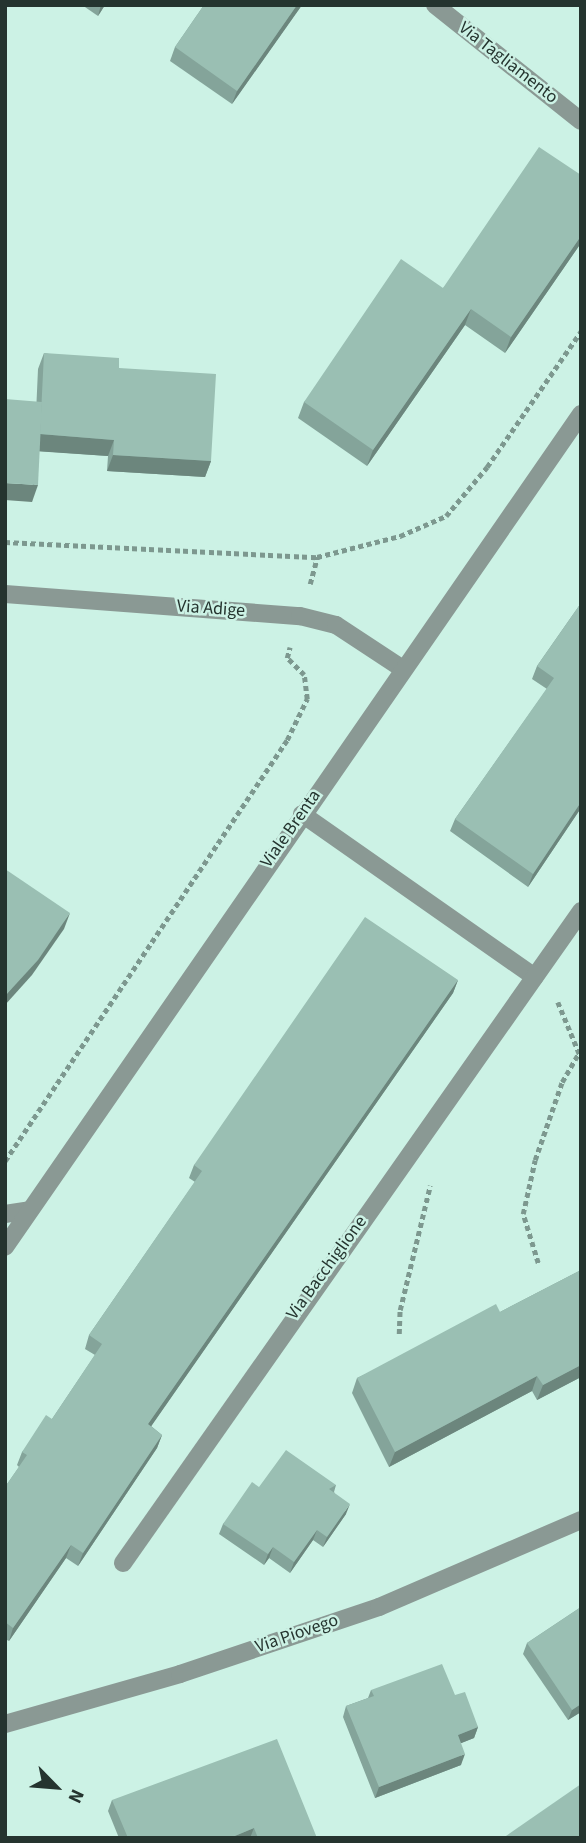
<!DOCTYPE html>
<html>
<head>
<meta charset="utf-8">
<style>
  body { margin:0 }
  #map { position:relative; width:586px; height:1843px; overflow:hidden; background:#ccf2e5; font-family:"Source Sans 3",sans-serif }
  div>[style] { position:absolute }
  .path>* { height:4.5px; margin-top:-2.25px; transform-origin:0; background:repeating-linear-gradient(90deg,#7d988f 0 5px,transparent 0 8.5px) }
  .service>* { height:18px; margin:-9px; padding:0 9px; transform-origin:9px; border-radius:9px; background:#8a9994 }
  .minor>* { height:18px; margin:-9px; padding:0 9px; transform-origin:9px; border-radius:9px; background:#8a9994 }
  .wall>* { inset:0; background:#84a49a }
  .shaded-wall>* { inset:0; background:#6c867d }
  .building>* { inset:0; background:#9abfb3 }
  span { translate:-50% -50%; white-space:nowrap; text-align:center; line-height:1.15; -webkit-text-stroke:5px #ccf2e5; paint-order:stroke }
  .street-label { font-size:18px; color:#25342f }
  .frame { position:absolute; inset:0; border:7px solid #25342f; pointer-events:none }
  .north { position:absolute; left:21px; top:1752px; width:70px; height:70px; -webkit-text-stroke:5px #ccf2e5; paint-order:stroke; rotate:115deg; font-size:19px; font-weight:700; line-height:28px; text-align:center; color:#25342f }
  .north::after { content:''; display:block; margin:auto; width:24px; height:32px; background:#25342f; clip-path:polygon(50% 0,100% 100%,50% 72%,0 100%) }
</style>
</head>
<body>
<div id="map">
  <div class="path">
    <div style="left:5px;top:542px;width:312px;rotate:2.8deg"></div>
    <div style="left:317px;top:557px;width:86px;rotate:-14.2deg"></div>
    <div style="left:400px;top:536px;width:50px;rotate:-23.5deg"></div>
    <div style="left:446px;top:516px;width:64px;rotate:-50.1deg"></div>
    <div style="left:487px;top:467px;width:165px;rotate:-55.3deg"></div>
    <div style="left:310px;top:584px;width:28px;rotate:-75deg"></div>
    <div style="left:558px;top:1002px;width:57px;rotate:67.5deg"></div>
    <div style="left:5px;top:1161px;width:507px;rotate:-56.18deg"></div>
    <div style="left:287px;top:740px;width:46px;rotate:-64deg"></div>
    <div style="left:307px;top:699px;width:24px;rotate:-97deg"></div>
    <div style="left:304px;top:675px;width:24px;rotate:-135deg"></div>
    <div style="left:287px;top:658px;width:11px;rotate:-75deg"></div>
    <div style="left:538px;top:1263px;width:51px;rotate:-107deg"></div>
    <div style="left:523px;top:1214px;width:55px;rotate:-77.5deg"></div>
    <div style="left:535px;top:1160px;width:83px;rotate:-70.9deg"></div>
    <div style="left:562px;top:1082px;width:34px;rotate:-60deg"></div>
    <div style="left:399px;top:1334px;width:24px;rotate:-88deg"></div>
    <div style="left:400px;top:1310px;width:128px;rotate:-76.4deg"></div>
  </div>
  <div class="service">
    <div style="left:5px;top:1214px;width:25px;rotate:-9deg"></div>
  </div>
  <div class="minor">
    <div style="left:435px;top:5px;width:186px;rotate:38.5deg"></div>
    <div style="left:5px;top:594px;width:296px;rotate:4.3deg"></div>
    <div style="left:300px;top:616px;width:37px;rotate:14deg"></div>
    <div style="left:336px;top:625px;width:80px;rotate:33.3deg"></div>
    <div style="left:302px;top:814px;width:284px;rotate:35deg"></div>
    <div style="left:5px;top:1247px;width:1013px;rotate:-55.34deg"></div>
    <div style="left:123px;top:1563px;width:797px;rotate:-54.91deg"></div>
    <div style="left:5px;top:1724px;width:182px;rotate:-15.9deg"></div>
    <div style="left:180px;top:1674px;width:210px;rotate:-18.6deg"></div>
    <div style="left:379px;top:1607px;width:220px;rotate:-23.3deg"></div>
  </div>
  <div class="wall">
    <div style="clip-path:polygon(82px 5px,105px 5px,98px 16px)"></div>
    <div style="clip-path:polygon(204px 5px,302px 5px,232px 104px,170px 61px,175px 47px)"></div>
    <div style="clip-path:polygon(581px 175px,581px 243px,505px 353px,465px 325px,367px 466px,298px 418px,304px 402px)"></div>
    <div style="clip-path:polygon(44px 353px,119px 368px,211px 461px,205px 477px,107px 471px,108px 456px,39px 451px,32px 502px,38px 369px)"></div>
    <div style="clip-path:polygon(581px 603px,581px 808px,528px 887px,450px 831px,455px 819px,547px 689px,532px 679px,537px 666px)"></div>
    <div style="clip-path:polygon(458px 980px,453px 993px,151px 1426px,162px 1435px,157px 1448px,78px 1566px,66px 1558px,9px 1641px,5px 1639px,5px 1487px,19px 1467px,17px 1465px,22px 1452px,52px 1419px,95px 1355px,85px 1349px,89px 1335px,195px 1182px,189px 1178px,194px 1165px)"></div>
    <div style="clip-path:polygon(581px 1270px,581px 1377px,537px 1400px,532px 1391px,389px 1467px,352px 1393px,357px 1378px,500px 1312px)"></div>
    <div style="clip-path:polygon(336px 1485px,334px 1492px,346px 1514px,323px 1547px,313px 1540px,290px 1573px,269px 1558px,264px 1565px,219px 1534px,223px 1524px,259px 1487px)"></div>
    <div style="clip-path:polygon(581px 1607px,581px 1712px,568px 1720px,523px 1654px,527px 1643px)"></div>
    <div style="clip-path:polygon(371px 1690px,455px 1695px,478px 1727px,474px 1738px,461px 1743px,461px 1765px,375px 1798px,343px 1717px,346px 1706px,368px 1698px)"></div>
    <div style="clip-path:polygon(112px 1800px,317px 1838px,119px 1838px,108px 1811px)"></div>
  </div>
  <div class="shaded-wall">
    <div style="clip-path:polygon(101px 5px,105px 5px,98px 16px)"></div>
    <div style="clip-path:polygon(297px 5px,302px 5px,232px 104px,237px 91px)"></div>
    <div style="clip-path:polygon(581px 236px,581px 243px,505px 353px,511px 337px)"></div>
    <div style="clip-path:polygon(471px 309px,465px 325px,367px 466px,373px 450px)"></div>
    <div style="clip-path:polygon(40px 434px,114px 440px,108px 456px,34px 451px)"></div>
    <div style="clip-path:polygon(113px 455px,211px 461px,205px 477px,107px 471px)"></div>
    <div style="clip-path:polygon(5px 483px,38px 485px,32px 502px,5px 500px)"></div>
    <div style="clip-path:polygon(581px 802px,581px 808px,528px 887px,533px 874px)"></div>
    <div style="clip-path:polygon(70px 913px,64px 929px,32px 975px,5px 1005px,5px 996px)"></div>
    <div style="clip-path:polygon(458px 980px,453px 993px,143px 1438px,148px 1424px)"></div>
    <div style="clip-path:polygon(581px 1365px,581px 1377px,537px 1400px,543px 1385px)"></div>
    <div style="clip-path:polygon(537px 1376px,532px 1391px,389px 1467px,395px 1452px)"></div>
    <div style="clip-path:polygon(162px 1435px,157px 1448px,78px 1566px,83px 1553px)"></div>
    <div style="clip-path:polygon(350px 1504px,346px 1514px,323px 1547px,327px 1537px)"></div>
    <div style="clip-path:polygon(317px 1530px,313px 1540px,290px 1573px,294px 1562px)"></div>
    <div style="clip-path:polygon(71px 1545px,66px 1558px,9px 1641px,13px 1628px)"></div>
    <div style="clip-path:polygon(273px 1547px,269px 1558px,264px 1565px,268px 1554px)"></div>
    <div style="clip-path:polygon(581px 1704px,581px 1712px,568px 1720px,572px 1710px)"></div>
    <div style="clip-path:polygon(478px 1727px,474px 1738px,454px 1746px,458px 1735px)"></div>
    <div style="clip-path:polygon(465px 1754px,461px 1765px,375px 1798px,379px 1787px)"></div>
    <div style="clip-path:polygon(254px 1828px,250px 1838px,230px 1838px)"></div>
  </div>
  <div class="building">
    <div style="clip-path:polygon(204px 5px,297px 5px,237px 91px,175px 47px)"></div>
    <div style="clip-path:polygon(539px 147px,581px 175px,581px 236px,511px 337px,471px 309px,373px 450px,304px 402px,401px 259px,443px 288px)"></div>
    <div style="clip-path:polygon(44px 353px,119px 358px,119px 368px,216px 374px,211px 461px,113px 455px,114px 440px,40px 434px)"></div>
    <div style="clip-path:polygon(5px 399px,42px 402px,38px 485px,5px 483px)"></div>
    <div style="clip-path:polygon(581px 603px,581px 802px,533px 874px,455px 819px,554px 678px,537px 666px)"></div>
    <div style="clip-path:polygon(5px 869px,70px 913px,38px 960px,5px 996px)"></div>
    <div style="clip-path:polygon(365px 917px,458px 980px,148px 1424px,162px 1435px,83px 1553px,71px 1545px,13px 1628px,5px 1622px,5px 1487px,27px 1455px,22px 1452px,46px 1415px,52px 1419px,102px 1344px,89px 1335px,202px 1171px,194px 1165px)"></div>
    <div style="clip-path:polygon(581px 1270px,581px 1365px,543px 1385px,537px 1376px,395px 1452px,357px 1378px,496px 1304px,500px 1312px)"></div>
    <div style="clip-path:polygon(286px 1450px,336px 1485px,329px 1489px,350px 1504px,327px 1537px,317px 1530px,294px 1562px,273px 1547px,268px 1554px,223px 1524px,252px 1482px,259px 1487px)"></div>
    <div style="clip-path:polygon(581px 1607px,581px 1704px,572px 1710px,527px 1643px)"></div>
    <div style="clip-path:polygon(442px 1664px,455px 1695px,465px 1692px,478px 1727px,458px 1735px,465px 1754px,379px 1787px,346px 1706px,374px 1696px,371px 1690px)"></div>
    <div style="clip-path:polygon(277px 1739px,317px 1838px,258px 1838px,254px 1828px,230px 1838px,128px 1838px,112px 1800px)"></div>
    <div style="clip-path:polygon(581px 1784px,581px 1838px,503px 1838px)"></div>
  </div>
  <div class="street-label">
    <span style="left:508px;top:63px;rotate:38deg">Via Tagliamento</span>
    <span style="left:211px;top:609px;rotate:4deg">Via Adige</span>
    <span style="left:291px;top:829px;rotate:-55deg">Viale Brenta</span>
    <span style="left:327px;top:1268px;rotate:-54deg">Via Bacchiglione</span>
    <span style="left:297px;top:1634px;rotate:-19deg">Via Piovego</span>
  </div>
  <div class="frame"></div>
  <div class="north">N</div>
</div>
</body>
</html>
